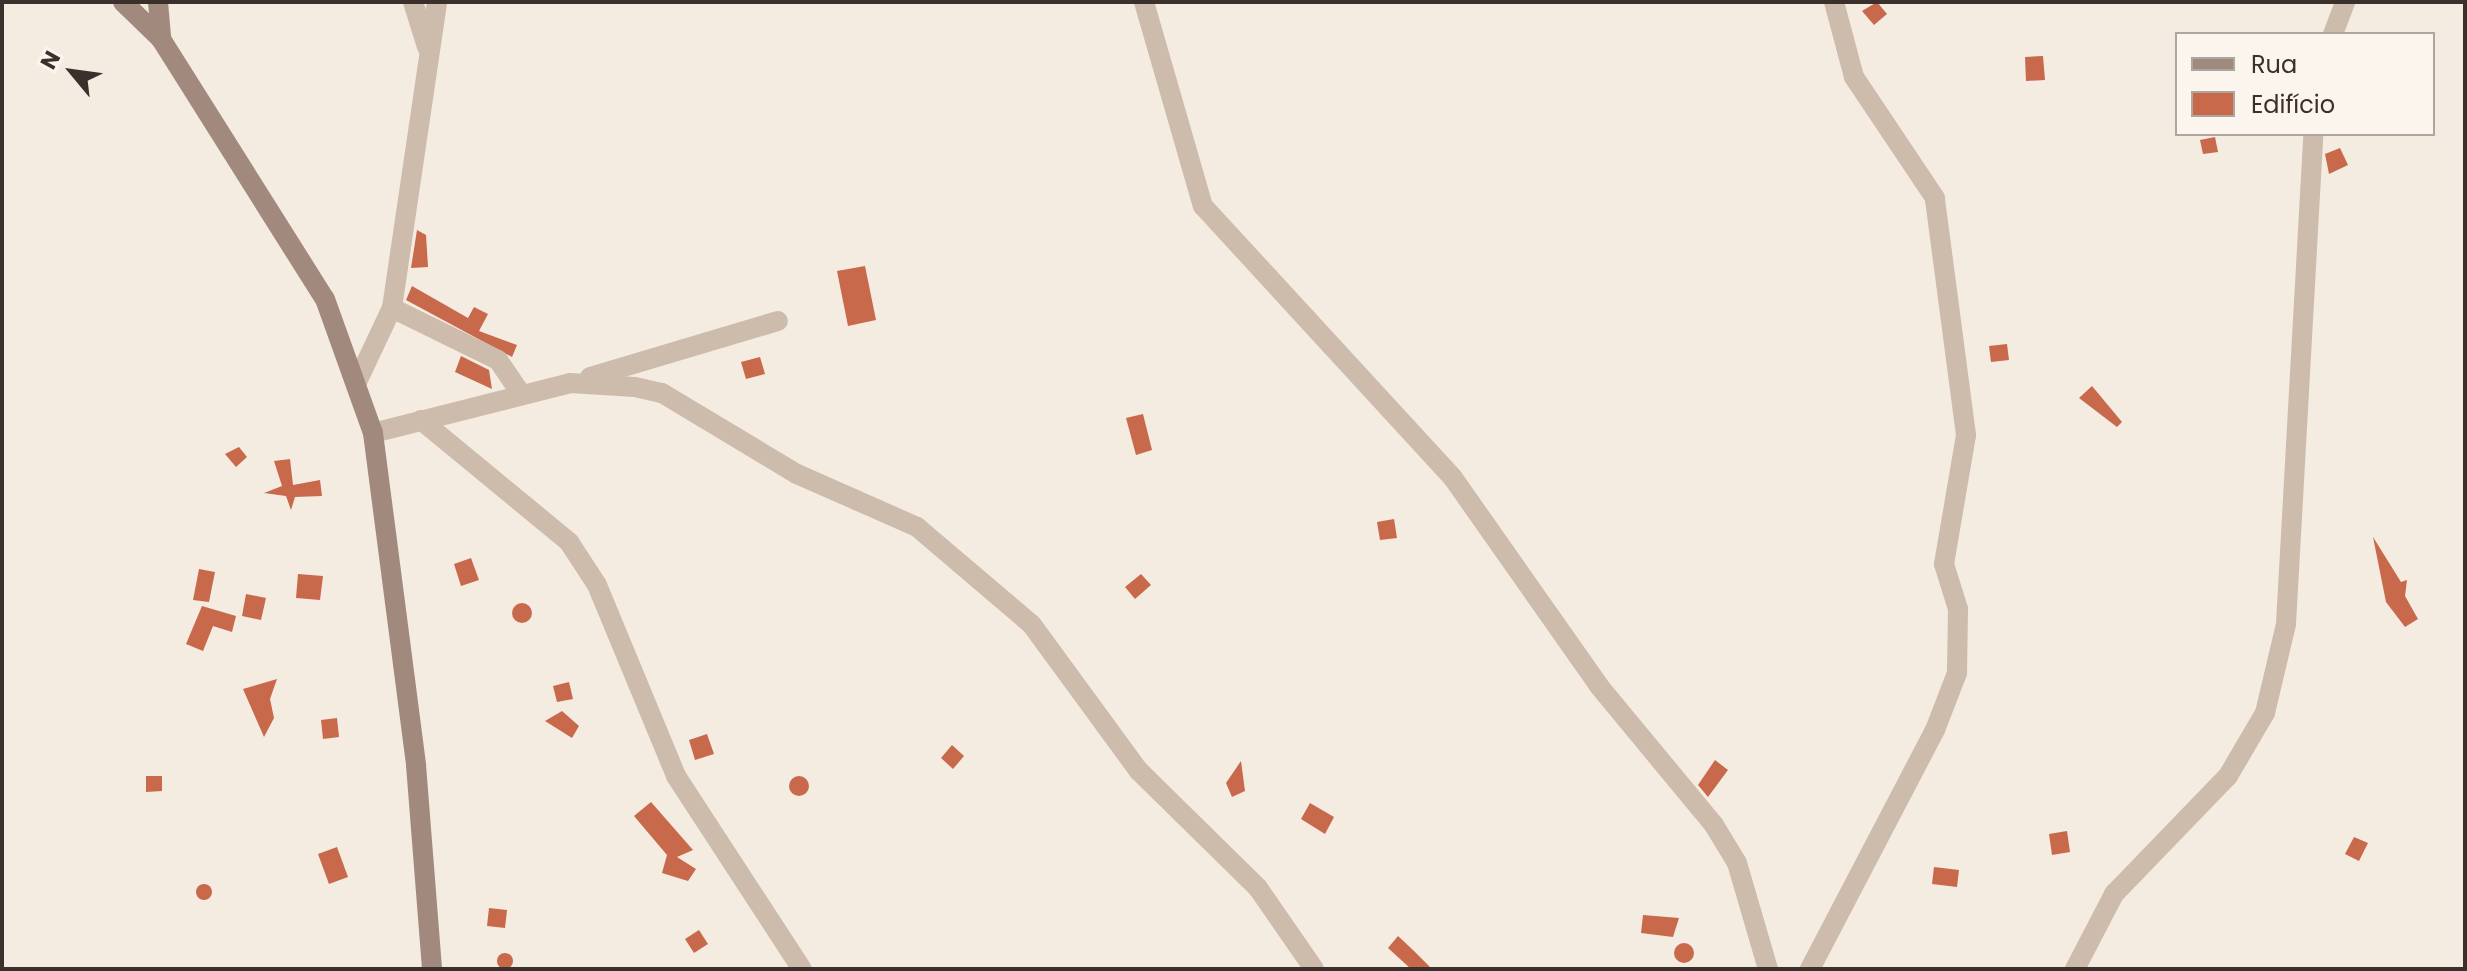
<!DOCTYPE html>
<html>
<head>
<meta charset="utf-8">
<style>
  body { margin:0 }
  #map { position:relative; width:2467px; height:971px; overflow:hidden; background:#f4ebe1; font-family:Poppins,sans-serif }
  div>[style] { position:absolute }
  .building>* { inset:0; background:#c8694b }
  .round { border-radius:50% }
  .street>* { height:20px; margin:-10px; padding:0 10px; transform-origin:10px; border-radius:10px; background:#cdbbac }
  .secondary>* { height:20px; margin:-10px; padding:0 10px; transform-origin:10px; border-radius:10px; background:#a18a7d }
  span { translate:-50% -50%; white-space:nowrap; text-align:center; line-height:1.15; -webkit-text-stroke:6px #fbf5ee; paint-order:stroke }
  .frame { position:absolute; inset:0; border:4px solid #3b302b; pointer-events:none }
  .legend { position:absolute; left:2175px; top:32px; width:260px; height:104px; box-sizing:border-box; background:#fbf5ee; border:2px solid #aea6a0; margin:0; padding:10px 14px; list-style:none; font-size:24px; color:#3b302b }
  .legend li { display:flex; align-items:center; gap:16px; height:40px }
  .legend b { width:40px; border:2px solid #aea6a0 }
  .north { position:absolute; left:32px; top:32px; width:80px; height:80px; -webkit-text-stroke:6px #fbf5ee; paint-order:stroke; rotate:299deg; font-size:22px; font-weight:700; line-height:32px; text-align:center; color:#3b302b }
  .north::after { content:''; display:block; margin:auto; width:28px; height:36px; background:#3b302b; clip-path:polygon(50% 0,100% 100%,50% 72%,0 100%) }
</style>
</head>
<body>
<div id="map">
  <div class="building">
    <div style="clip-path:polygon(1877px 2px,1887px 14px,1874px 25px,1862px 11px)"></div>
    <div style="clip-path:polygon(2043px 56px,2045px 80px,2026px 81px,2025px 57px)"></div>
    <div style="clip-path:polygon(2215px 137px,2218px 152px,2203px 154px,2200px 140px)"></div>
    <div style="clip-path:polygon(2340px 148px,2348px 165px,2329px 174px,2325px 154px)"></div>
    <div style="clip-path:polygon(417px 230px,426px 235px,428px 267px,411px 268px)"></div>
    <div style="clip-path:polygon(865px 266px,876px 320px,848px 326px,837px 271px)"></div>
    <div style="clip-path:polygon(412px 286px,468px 318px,474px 307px,488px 314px,479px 331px,517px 345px,512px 357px,406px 300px)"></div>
    <div style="clip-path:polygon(2007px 344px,2009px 360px,1991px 362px,1989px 346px)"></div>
    <div style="clip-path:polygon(461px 356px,489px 370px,492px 389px,455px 372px)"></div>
    <div style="clip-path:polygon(760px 357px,765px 374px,746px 379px,741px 362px)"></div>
    <div style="clip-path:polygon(2092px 386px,2122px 422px,2117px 427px,2079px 398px)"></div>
    <div style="clip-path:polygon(1143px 414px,1152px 450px,1136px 455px,1126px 418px)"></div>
    <div style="clip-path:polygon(239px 447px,247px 457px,236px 467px,225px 454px)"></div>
    <div style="clip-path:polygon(290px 459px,293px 485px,320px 480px,322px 496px,295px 497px,291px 510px,286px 496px,264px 493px,282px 486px,274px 461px)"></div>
    <div style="clip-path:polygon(1394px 519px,1397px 538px,1380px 540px,1377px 522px)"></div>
    <div style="clip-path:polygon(2373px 537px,2401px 582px,2407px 580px,2405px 596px,2418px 619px,2405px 627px,2386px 602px)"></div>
    <div style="clip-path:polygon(471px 558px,479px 580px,461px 586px,454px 564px)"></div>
    <div style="clip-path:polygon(199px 569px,215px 572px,209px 602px,193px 600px)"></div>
    <div style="clip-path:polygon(298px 574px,323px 576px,320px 600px,296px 598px)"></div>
    <div style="clip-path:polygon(1141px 574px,1151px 585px,1135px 599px,1125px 587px)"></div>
    <div style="clip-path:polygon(246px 594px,266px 598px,261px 620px,242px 616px)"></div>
    <div class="round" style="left:512px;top:603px;width:20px;height:20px"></div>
    <div style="clip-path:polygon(202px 606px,236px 616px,232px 632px,213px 626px,203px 651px,186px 644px)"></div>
    <div style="clip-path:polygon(277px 679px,270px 699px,274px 718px,264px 737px,243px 689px)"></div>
    <div style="clip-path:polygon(569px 682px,573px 699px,557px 702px,553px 686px)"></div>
    <div style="clip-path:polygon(562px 711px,579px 726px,572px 738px,545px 721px)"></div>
    <div style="clip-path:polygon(337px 718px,339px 737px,323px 739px,321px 720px)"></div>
    <div style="clip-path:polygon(707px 734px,714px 754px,695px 760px,689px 740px)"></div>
    <div style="clip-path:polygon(952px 745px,964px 756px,953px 769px,941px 758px)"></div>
    <div style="clip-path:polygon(1715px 760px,1728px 770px,1708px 797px,1698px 785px)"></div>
    <div style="clip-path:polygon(1241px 761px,1245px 791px,1232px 797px,1226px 783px)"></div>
    <div style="clip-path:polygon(146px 776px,162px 776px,162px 791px,146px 792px)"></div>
    <div class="round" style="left:789px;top:776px;width:20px;height:20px"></div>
    <div style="clip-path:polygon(651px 802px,693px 850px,677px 857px,696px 869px,688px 881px,662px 873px,667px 855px,634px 816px)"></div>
    <div style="clip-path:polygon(1310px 803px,1334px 817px,1325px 834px,1301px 819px)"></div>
    <div style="clip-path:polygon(2067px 831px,2070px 852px,2052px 855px,2049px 834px)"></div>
    <div style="clip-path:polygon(2354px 837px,2368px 843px,2359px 861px,2345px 854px)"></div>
    <div style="clip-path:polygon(337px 847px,348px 877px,329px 884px,318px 854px)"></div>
    <div style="clip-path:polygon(1934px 867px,1959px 870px,1957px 887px,1932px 884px)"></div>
    <div class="round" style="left:196px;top:884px;width:16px;height:16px"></div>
    <div style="clip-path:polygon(489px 908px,507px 910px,505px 928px,487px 926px)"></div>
    <div style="clip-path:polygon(1643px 915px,1679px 918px,1673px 937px,1641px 933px)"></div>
    <div style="clip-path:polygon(699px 930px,708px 944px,694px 953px,685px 939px)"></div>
    <div style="clip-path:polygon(1398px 936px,1413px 950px,1432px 969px,1411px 969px,1388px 948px)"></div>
    <div class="round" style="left:1674px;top:943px;width:20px;height:20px"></div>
    <div class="round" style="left:497px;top:953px;width:16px;height:16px"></div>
  </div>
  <div class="street">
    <div style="left:413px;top:2px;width:47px;rotate:72.7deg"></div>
    <div style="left:1144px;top:2px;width:212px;rotate:73.9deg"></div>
    <div style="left:1203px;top:206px;width:369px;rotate:47.4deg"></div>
    <div style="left:1453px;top:478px;width:254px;rotate:54.9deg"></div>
    <div style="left:1599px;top:686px;width:180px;rotate:50.4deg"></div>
    <div style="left:1714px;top:825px;width:44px;rotate:58.8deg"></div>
    <div style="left:1737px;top:863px;width:110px;rotate:73.7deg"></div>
    <div style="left:2333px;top:34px;width:34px;rotate:-69deg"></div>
    <div style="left:392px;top:308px;width:118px;rotate:26.1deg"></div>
    <div style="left:498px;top:360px;width:41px;rotate:55.9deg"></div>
    <div style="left:590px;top:377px;width:196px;rotate:-16.6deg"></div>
    <div style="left:356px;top:384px;width:84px;rotate:-64.7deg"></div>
    <div style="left:392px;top:308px;width:309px;rotate:-81.6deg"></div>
    <div style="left:421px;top:420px;width:192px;rotate:39.5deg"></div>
    <div style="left:569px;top:542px;width:51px;rotate:56.9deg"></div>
    <div style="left:597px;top:585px;width:207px;rotate:67.5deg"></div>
    <div style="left:676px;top:776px;width:230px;rotate:56.9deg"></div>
    <div style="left:373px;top:433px;width:203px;rotate:-14.2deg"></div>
    <div style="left:570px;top:383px;width:65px;rotate:3.5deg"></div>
    <div style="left:635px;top:387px;width:28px;rotate:13deg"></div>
    <div style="left:662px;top:393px;width:157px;rotate:31deg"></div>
    <div style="left:797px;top:474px;width:131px;rotate:23.8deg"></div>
    <div style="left:917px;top:527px;width:151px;rotate:40.4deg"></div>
    <div style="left:1032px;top:625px;width:180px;rotate:53.8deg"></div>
    <div style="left:1138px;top:770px;width:168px;rotate:44.5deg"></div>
    <div style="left:1258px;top:888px;width:98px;rotate:55.3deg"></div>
    <div style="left:1810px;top:969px;width:270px;rotate:-62.4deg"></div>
    <div style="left:1935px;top:730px;width:61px;rotate:-68.9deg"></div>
    <div style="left:1957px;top:673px;width:64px;rotate:-89.1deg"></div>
    <div style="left:1958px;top:609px;width:47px;rotate:-107.3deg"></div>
    <div style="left:1944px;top:564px;width:131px;rotate:-80.3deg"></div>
    <div style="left:1966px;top:435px;width:239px;rotate:-97.5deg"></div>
    <div style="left:1935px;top:198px;width:146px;rotate:-123.8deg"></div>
    <div style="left:1854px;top:77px;width:78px;rotate:-104.9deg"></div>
    <div style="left:2075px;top:969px;width:85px;rotate:-62.5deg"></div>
    <div style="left:2114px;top:894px;width:164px;rotate:-46deg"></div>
    <div style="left:2228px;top:776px;width:73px;rotate:-59.6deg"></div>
    <div style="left:2265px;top:713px;width:91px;rotate:-76.7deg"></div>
    <div style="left:2286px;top:624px;width:491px;rotate:-86.8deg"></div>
  </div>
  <div class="secondary">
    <div style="left:123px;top:2px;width:53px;rotate:44.2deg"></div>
    <div style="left:158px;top:2px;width:37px;rotate:85deg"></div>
    <div style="left:161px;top:39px;width:307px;rotate:57.8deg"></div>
    <div style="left:325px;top:299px;width:142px;rotate:70.3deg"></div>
    <div style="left:373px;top:433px;width:335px;rotate:82.6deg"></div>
    <div style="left:416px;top:765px;width:205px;rotate:85.5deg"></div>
  </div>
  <div class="frame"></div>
  <ul class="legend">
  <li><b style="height:10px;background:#a18a7d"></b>Rua</li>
  <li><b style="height:22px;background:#c8694b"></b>Edifício</li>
  </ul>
  <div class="north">N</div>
</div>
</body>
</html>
